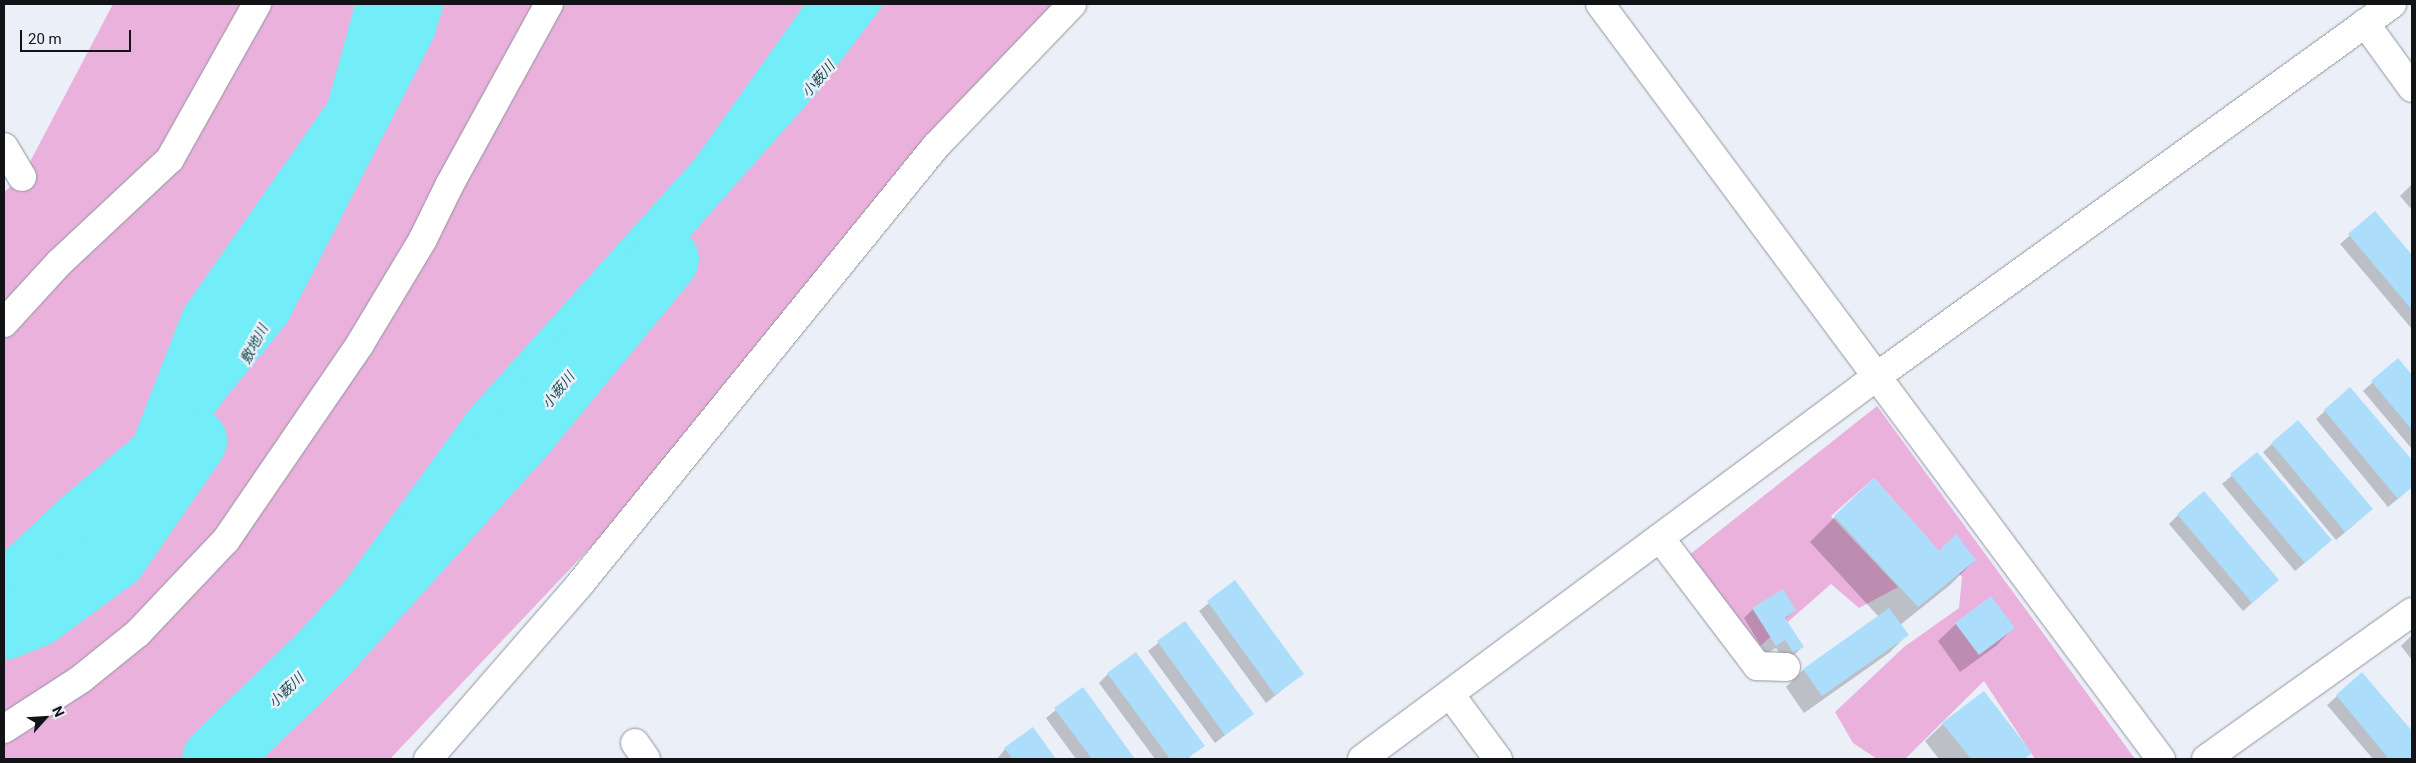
<!DOCTYPE html>
<html>
<head>
<meta charset="utf-8">
<style>
  body { margin:0 }
  #map { position:relative; width:2416px; height:763px; overflow:hidden; background:#ebeff8; font-family:Roboto,"Noto Sans JP",sans-serif }
  div>[style] { position:absolute }
  .green>* { inset:0; background:#ebb1dd }
  .water>* { inset:0; background:#73edf8 }
  .shadow>* { inset:0; background:#0003 }
  .river>* { height:66px; margin:-33px; padding:0 33px; transform-origin:33px; border-radius:33px; background:#73edf8 }
  .building>* { inset:0; background:#acddfb }
  .roads { filter:drop-shadow(0 0 1px #91949d) drop-shadow(0 0 1px #91949d) }
  .minor>* { height:28px; margin:-14px; padding:0 14px; transform-origin:14px; border-radius:14px; background:#fff }
  span { translate:-50% -50%; white-space:nowrap; text-align:center; line-height:1.15; -webkit-text-stroke:4.5px #ebeff8; paint-order:stroke }
  .water-label { font-size:14px; color:#1b5156; font-style:italic }
  .frame { position:absolute; inset:0; border:5px solid #121316; pointer-events:none }
  .north { position:absolute; left:20px; top:693px; width:50px; height:50px; -webkit-text-stroke:4px #ebeff8; paint-order:stroke; rotate:64deg; font-size:14px; font-weight:700; line-height:20px; text-align:center; color:#121316 }
  .north::after { content:''; display:block; margin:auto; width:18px; height:22px; background:#121316; clip-path:polygon(50% 0,100% 100%,50% 72%,0 100%) }
  .scale { position:absolute; left:20px; top:30px; width:111px; height:22px; box-sizing:border-box; border:2px solid #121316; border-top:0; padding-left:6px; font-size:15px; line-height:18px; white-space:nowrap; color:#121316; -webkit-text-stroke:4px #ebeff8; paint-order:stroke }
</style>
</head>
<body>
<div id="map">
  <div class="green">
    <div style="clip-path:polygon(113px 4px,1082px 4px,730px 400px,390px 759px,4px 759px,4px 192px,22px 177px)"></div>
    <div style="clip-path:polygon(1877px 406px,2135px 759px,2035px 759px,1984px 681px,1905px 759px,1877px 759px,1853px 743px,1835px 712px,1904px 647px,1959px 608px,1962px 577px,1874px 478px,1831px 516px,1898px 587px,1859px 608px,1831px 584px,1759px 647px,1689px 555px)"></div>
  </div>
  <div class="water">
    <div style="clip-path:polygon(355px 4px,444px 4px,434px 37px,287px 323px,223px 401px,114px 557px,4px 634px,4px 552px,60px 499px,134px 437px,184px 308px,328px 102px)"></div>
    <div style="clip-path:polygon(805px 4px,884px 4px,814px 96px,608px 329px,508px 448px,340px 635px,235px 759px,192px 759px,321px 614px,469px 410px,694px 160px)"></div>
  </div>
  <div class="shadow">
    <div style="clip-path:polygon(2412px 184px,2412px 210px,2400px 196px)"></div>
    <div style="clip-path:polygon(2375px 213px,2412px 257px,2412px 329px,2340px 244px)"></div>
    <div style="clip-path:polygon(2398px 360px,2412px 377px,2412px 449px,2363px 391px)"></div>
    <div style="clip-path:polygon(2350px 389px,2412px 462px,2412px 487px,2388px 507px,2316px 419px)"></div>
    <div style="clip-path:polygon(2272px 444px,2362px 518px,2336px 540px,2263px 452px)"></div>
    <div style="clip-path:polygon(2257px 454px,2321px 549px,2295px 571px,2222px 484px)"></div>
    <div style="clip-path:polygon(2178px 515px,2268px 589px,2243px 611px,2169px 524px)"></div>
    <div style="clip-path:polygon(1835px 517px,1939px 553px,1975px 560px,1950px 585px,1900px 625px,1907px 635px,1889px 653px,1804px 713px,1786px 687px,1803px 670px,1879px 617px,1810px 542px)"></div>
    <div style="clip-path:polygon(1235px 582px,1302px 674px,1266px 703px,1199px 611px)"></div>
    <div style="clip-path:polygon(1753px 609px,1795px 610px,1784px 620px,1802px 647px,1793px 656px,1784px 660px,1776px 648px,1766px 654px,1744px 618px)"></div>
    <div style="clip-path:polygon(1185px 622px,1252px 714px,1215px 743px,1148px 651px)"></div>
    <div style="clip-path:polygon(1956px 624px,2013px 628px,1996px 646px,1960px 672px,1938px 641px)"></div>
    <div style="clip-path:polygon(2412px 635px,2412px 660px,2401px 646px)"></div>
    <div style="clip-path:polygon(1108px 674px,1203px 745px,1187px 759px,1155px 759px,1099px 683px)"></div>
    <div style="clip-path:polygon(2362px 674px,2412px 733px,2412px 759px,2373px 759px,2327px 705px)"></div>
    <div style="clip-path:polygon(1082px 689px,1134px 759px,1076px 759px,1046px 718px)"></div>
    <div style="clip-path:polygon(1943px 724px,2030px 753px,2024px 759px,1939px 759px,1925px 741px)"></div>
    <div style="clip-path:polygon(1032px 729px,1055px 759px,997px 759px,1005px 749px)"></div>
  </div>
  <div class="river">
    <div style="left:4px;top:627px;width:35px;rotate:-22deg"></div>
    <div style="left:36px;top:614px;width:97px;rotate:-36.2deg"></div>
    <div style="left:114px;top:557px;width:141px;rotate:-55.4deg"></div>
    <div style="left:215px;top:759px;width:147px;rotate:-43.9deg"></div>
    <div style="left:321px;top:657px;width:307px;rotate:-48deg"></div>
    <div style="left:526px;top:429px;width:220px;rotate:-50.5deg"></div>
  </div>
  <div class="building">
    <div style="clip-path:polygon(2375px 211px,2412px 255px,2412px 310px,2348px 234px)"></div>
    <div style="clip-path:polygon(2398px 358px,2412px 375px,2412px 430px,2371px 381px)"></div>
    <div style="clip-path:polygon(2350px 387px,2412px 460px,2412px 487px,2398px 499px,2324px 410px)"></div>
    <div style="clip-path:polygon(2298px 420px,2373px 509px,2345px 532px,2271px 443px)"></div>
    <div style="clip-path:polygon(2257px 452px,2332px 540px,2305px 563px,2230px 474px)"></div>
    <div style="clip-path:polygon(1874px 478px,1939px 551px,1956px 534px,1976px 560px,1918px 607px,1834px 516px)"></div>
    <div style="clip-path:polygon(2204px 491px,2279px 580px,2252px 603px,2177px 514px)"></div>
    <div style="clip-path:polygon(1235px 580px,1304px 674px,1275px 695px,1207px 601px)"></div>
    <div style="clip-path:polygon(1783px 589px,1796px 610px,1785px 618px,1804px 647px,1793px 652px,1785px 640px,1776px 646px,1752px 608px)"></div>
    <div style="clip-path:polygon(1991px 596px,2015px 628px,1979px 655px,1955px 623px)"></div>
    <div style="clip-path:polygon(1889px 608px,1909px 635px,1822px 696px,1803px 669px)"></div>
    <div style="clip-path:polygon(1185px 621px,1254px 714px,1225px 735px,1157px 641px)"></div>
    <div style="clip-path:polygon(1136px 652px,1205px 746px,1186px 759px,1170px 759px,1107px 673px)"></div>
    <div style="clip-path:polygon(2362px 672px,2412px 731px,2412px 759px,2389px 759px,2336px 695px)"></div>
    <div style="clip-path:polygon(1083px 687px,1135px 759px,1092px 759px,1054px 708px)"></div>
    <div style="clip-path:polygon(1984px 691px,2032px 753px,2024px 759px,1971px 759px,1942px 723px)"></div>
    <div style="clip-path:polygon(1033px 727px,1056px 759px,1013px 759px,1004px 748px)"></div>
  </div>
  <div class="roads">
    <div class="minor">
      <div style="left:1600px;top:4px;width:941px;rotate:53.39deg"></div>
      <div style="left:2365px;top:23px;width:80px;rotate:54.1deg"></div>
      <div style="left:4px;top:147px;width:35px;rotate:59deg"></div>
      <div style="left:4px;top:323px;width:81px;rotate:-47.5deg"></div>
      <div style="left:59px;top:263px;width:152px;rotate:-43.1deg"></div>
      <div style="left:170px;top:159px;width:178px;rotate:-60.7deg"></div>
      <div style="left:1660px;top:538px;width:161px;rotate:52.8deg"></div>
      <div style="left:1757px;top:666px;width:29px;rotate:2deg"></div>
      <div style="left:1450px;top:694px;width:81px;rotate:53.6deg"></div>
      <div style="left:4px;top:729px;width:92px;rotate:-33deg"></div>
      <div style="left:81px;top:679px;width:73px;rotate:-38.9deg"></div>
      <div style="left:138px;top:633px;width:128px;rotate:-46.6deg"></div>
      <div style="left:226px;top:540px;width:237px;rotate:-55.6deg"></div>
      <div style="left:360px;top:344px;width:122px;rotate:-59deg"></div>
      <div style="left:423px;top:239px;width:61px;rotate:-63.9deg"></div>
      <div style="left:450px;top:184px;width:205px;rotate:-61.2deg"></div>
      <div style="left:635px;top:743px;width:19px;rotate:55deg"></div>
      <div style="left:428px;top:759px;width:232px;rotate:-49deg"></div>
      <div style="left:580px;top:584px;width:564px;rotate:-50.9deg"></div>
      <div style="left:936px;top:146px;width:197px;rotate:-46.2deg"></div>
      <div style="left:1362px;top:759px;width:640px;rotate:-36.62deg"></div>
      <div style="left:1876px;top:377px;width:637px;rotate:-35.86deg"></div>
      <div style="left:2206px;top:759px;width:253px;rotate:-35.5deg"></div>
    </div>
  </div>
  <div class="water-label">
    <span style="left:818px;top:79px;rotate:-49deg">小薮川</span>
    <span style="left:254px;top:344px;rotate:-62deg">敷地川</span>
    <span style="left:558px;top:390px;rotate:-51deg">小薮川</span>
    <span style="left:286px;top:690px;rotate:-44deg">小薮川</span>
  </div>
  <div class="frame"></div>
  <div class="north">N</div>
  <div class="scale">20 m</div>
</div>
</body>
</html>
